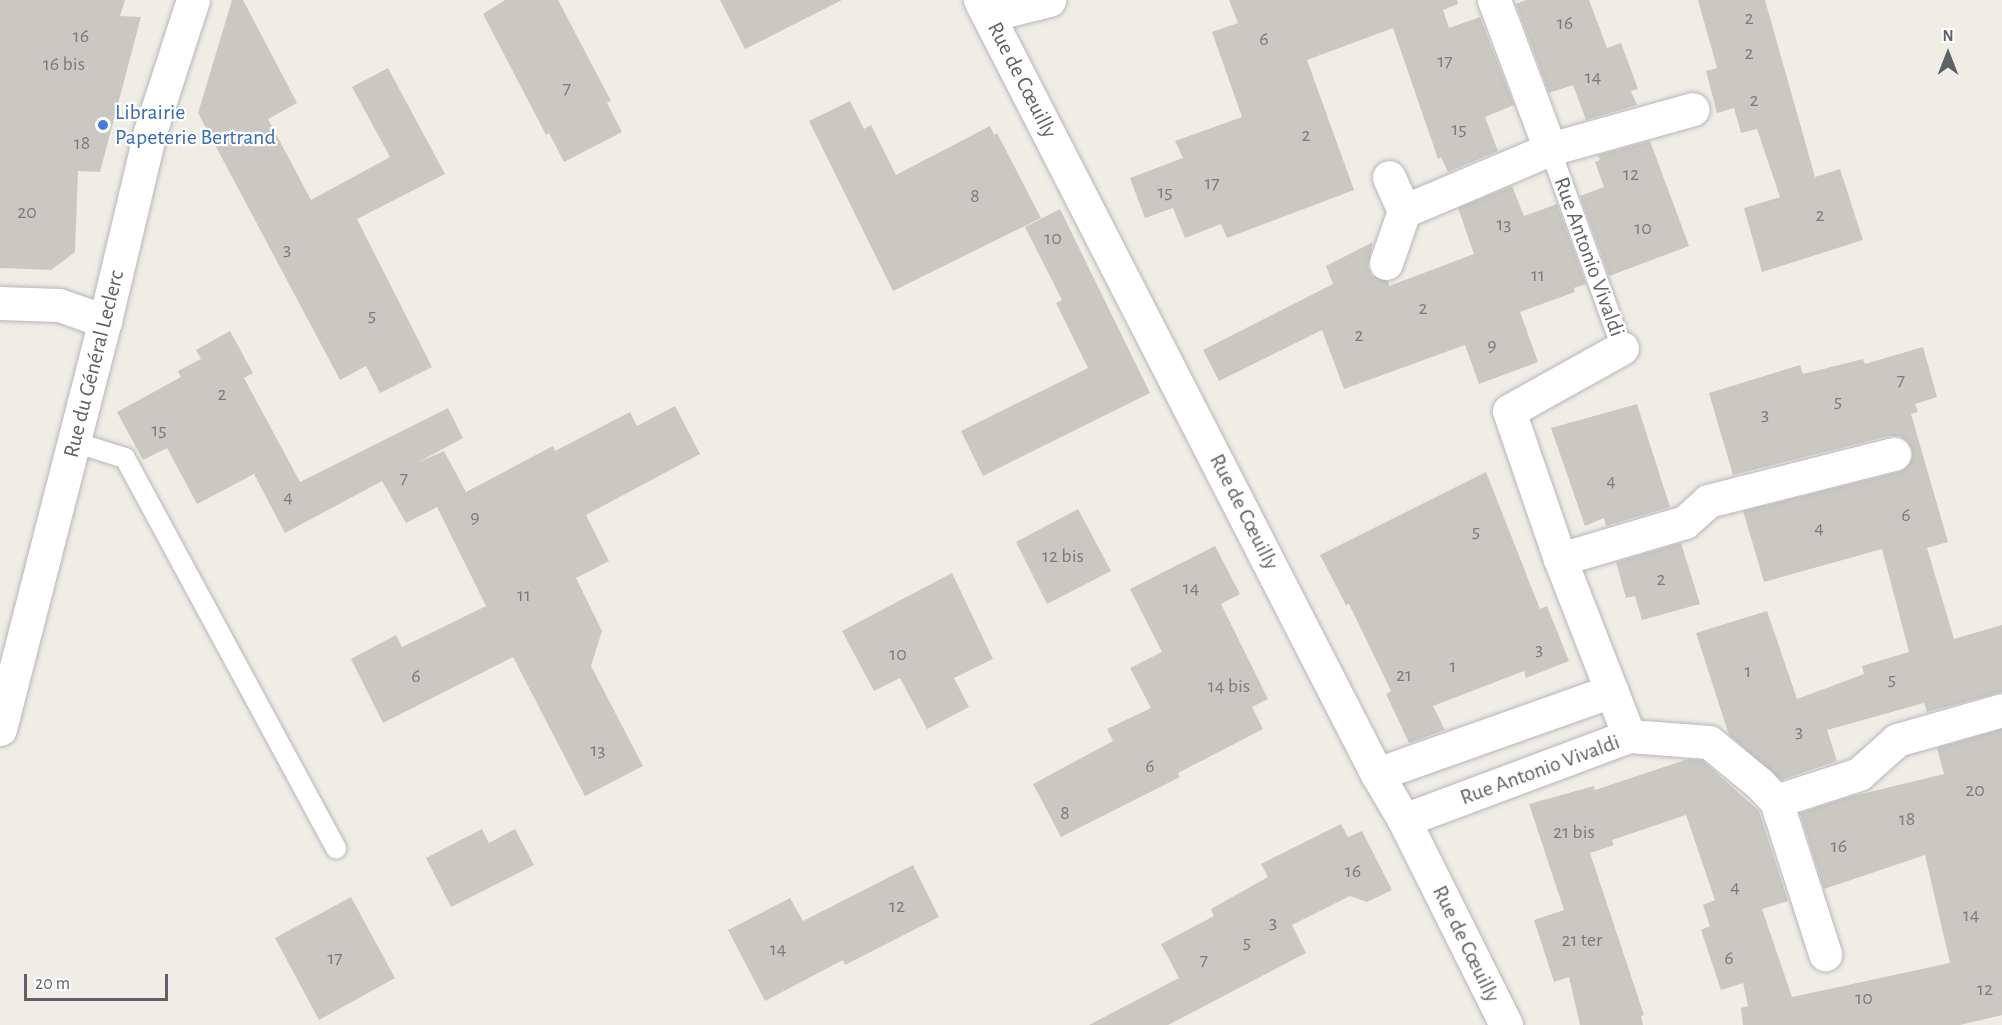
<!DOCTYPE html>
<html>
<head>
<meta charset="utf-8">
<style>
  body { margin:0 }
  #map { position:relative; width:2002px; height:1025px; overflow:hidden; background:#f0ede7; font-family:"Alegreya Sans",sans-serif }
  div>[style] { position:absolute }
  .building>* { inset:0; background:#cbc8c4 }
  .roads { filter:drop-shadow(0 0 2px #b4b7bb) drop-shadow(0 0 2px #b4b7bb) }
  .lane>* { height:20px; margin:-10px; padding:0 10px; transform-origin:10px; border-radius:10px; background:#fff }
  .street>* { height:33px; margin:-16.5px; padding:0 16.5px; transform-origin:16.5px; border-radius:16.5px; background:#fff }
  .secondary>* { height:33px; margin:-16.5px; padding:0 16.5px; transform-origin:16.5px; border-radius:16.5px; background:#fff }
  .dots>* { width:16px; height:16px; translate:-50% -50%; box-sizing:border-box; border:3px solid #fff; border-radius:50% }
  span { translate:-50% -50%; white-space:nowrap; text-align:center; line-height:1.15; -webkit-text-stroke:4.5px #fff; paint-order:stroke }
  .number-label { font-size:20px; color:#797c7e }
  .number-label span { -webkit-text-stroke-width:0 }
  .street-label { font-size:22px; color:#5e6266 }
  .shop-label { font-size:22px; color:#366cbe }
  .left { translate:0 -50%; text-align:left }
  .north { position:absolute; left:1918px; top:24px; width:60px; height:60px; -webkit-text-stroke:4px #fff; paint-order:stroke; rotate:0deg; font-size:16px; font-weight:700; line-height:24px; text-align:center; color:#5e6266 }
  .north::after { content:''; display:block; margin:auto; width:21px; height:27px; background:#5e6266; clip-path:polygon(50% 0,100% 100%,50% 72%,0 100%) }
  .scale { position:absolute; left:24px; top:974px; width:144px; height:27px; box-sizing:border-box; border:3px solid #5e6266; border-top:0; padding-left:8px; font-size:18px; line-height:21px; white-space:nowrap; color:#5e6266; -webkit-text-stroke:4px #fff; paint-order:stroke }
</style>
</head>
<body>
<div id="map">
  <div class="building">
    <div style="clip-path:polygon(0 0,125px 0,120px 16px,141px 17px,100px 172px,78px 171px,75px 252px,51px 270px,0 268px)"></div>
    <div style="clip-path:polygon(232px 0,243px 0,297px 103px,268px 119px,311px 200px,390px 157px,352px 87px,388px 68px,445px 174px,357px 219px,432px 367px,380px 393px,366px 366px,340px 380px,198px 113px)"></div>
    <div style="clip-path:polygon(505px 0,558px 0,611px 101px,607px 103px,622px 132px,564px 162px,549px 133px,546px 135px,483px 14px)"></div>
    <div style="clip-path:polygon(720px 0,842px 0,745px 49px)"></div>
    <div style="clip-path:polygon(1229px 0,1457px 0,1458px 4px,1443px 10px,1449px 28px,1480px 17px,1514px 105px,1485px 117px,1498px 151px,1448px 172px,1441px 157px,1438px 159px,1393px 28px,1307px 60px,1354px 190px,1227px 238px,1221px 224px,1185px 238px,1173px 208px,1145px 218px,1130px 178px,1183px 158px,1175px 141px,1242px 117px,1212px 32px,1238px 23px)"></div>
    <div style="clip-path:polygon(1526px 0,1589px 0,1607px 48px,1621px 43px,1638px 89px,1631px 91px,1637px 105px,1586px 120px,1573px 85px,1549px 93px,1516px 4px)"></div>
    <div style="clip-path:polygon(1698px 0,1765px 0,1815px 177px,1840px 169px,1863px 240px,1762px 272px,1744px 208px,1780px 197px,1757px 129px,1741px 133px,1734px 108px,1717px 113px,1706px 71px,1717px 68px)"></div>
    <div style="clip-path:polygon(850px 101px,864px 129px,871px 125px,896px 175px,990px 126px,994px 135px,997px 133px,1041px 218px,893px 291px,809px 121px)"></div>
    <div style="clip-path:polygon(1650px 141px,1689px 246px,1609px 276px,1580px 196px,1604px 187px,1595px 162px,1600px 160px,1598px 155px)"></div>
    <div style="clip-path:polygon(1512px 186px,1524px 216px,1557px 204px,1586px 284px,1574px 288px,1575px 292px,1520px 312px,1538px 362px,1479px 384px,1465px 345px,1344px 389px,1322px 330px,1219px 381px,1203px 350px,1333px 284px,1326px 266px,1373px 242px,1368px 267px,1372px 276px,1388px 281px,1389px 286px,1474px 254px,1458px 208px)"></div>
    <div style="clip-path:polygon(1060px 209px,1150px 393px,983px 476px,961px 431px,1088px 368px,1056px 303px,1062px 300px,1025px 227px)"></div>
    <div style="clip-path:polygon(230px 331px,253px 373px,244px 378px,300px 482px,448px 408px,463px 438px,417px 463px,444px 451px,466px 492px,553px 446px,555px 451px,630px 412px,637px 426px,675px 406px,700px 454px,586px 515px,609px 561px,576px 578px,602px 631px,591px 666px,643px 766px,585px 796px,513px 657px,383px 723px,351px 659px,396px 635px,402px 647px,486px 606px,437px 507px,406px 523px,382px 481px,285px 533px,254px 474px,197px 504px,167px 448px,143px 460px,117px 412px,181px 377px,178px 371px,201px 359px,196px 350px)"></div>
    <div style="clip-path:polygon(1923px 347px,1937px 397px,1915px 404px,1918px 412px,1911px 414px,1948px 542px,1927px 548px,1954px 639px,2002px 625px,2002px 692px,1927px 712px,1924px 703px,1827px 730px,1837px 761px,1781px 780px,1729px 735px,1696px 633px,1767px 611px,1797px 699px,1864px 674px,1862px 666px,1909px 652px,1882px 549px,1764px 582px,1743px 511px,1899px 472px,1907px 467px,1912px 459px,1912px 450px,1907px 441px,1899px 436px,1889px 436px,1733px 475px,1709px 393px,1800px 365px,1803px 374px,1863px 359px,1865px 364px)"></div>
    <div style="clip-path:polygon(1637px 404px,1670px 507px,1606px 526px,1604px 518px,1585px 526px,1551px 428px)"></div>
    <div style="clip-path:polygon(1486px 472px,1540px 609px,1547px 606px,1569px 661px,1526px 678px,1524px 671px,1433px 706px,1445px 730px,1409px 743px,1386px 694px,1391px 691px,1349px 604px,1346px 605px,1320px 555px)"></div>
    <div style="clip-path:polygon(1078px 509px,1111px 571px,1047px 604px,1016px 542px)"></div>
    <div style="clip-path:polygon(1681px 543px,1700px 604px,1642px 620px,1635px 596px,1626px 598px,1616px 562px)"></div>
    <div style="clip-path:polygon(1215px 546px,1240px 594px,1221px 604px,1268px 699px,1252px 707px,1263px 729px,1178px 773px,1180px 777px,1061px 837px,1033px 784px,1113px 741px,1107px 729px,1151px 708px,1130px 668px,1162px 652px,1130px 589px)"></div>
    <div style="clip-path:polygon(952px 573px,993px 659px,954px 678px,969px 707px,927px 729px,900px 678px,874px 691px,842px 631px)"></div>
    <div style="clip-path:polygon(2002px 729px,2002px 1015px,1960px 1025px,1743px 1025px,1741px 1008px,1748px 1006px,1743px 983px,1721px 990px,1701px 930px,1710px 926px,1703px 905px,1715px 900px,1686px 815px,1612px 840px,1614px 845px,1590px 853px,1644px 1015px,1641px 1016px,1643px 1025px,1580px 1025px,1569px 977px,1554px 982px,1534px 920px,1564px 910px,1529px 804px,1594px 786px,1595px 790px,1688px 759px,1702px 760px,1759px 811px,1788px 901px,1762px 909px,1792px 997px,1950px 963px,1925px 855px,1824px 889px,1800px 813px,1849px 797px,1944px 774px,1937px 748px)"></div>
    <div style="clip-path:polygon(1341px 824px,1348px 837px,1362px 831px,1392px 890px,1367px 902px,1350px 896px,1292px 925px,1306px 953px,1168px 1025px,1089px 1025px,1179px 978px,1161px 944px,1214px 916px,1211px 909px,1268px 877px,1261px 864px)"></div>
    <div style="clip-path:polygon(482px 829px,489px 843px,515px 829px,534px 865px,451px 907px,426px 858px)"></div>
    <div style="clip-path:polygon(913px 865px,939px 917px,845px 965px,843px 960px,765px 1001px,728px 930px,790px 898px,803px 921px)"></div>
    <div style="clip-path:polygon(351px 897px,395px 978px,319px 1020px,275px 938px)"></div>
  </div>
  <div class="roads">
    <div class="lane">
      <div style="left:1550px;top:149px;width:212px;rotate:70.1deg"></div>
      <div style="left:74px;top:442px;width:53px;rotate:17.4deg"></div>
      <div style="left:125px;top:458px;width:444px;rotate:61.6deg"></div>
    </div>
    <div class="street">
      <div style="left:980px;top:0;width:870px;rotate:62.85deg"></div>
      <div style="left:1377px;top:774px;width:53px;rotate:59.6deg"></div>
      <div style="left:1404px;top:820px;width:229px;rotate:63.5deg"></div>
      <div style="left:1494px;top:0;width:159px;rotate:69.4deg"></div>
      <div style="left:989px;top:15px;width:62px;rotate:-14deg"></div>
      <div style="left:1404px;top:211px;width:159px;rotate:-23deg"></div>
      <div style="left:1550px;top:149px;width:148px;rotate:-15.6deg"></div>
      <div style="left:1386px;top:263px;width:55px;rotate:-70.9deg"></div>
      <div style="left:1404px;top:211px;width:37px;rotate:-114deg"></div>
      <div style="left:0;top:303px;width:59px;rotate:1.9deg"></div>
      <div style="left:59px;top:305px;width:49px;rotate:19.2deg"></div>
      <div style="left:1622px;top:348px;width:129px;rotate:150.9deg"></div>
      <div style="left:1509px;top:411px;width:157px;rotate:71deg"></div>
      <div style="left:1560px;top:559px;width:190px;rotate:68.7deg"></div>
      <div style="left:1560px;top:559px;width:130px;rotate:-16.5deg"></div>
      <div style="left:1685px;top:522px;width:31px;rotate:-42deg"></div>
      <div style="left:1708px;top:501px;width:192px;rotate:-14.2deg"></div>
      <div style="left:1377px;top:774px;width:249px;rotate:-19.5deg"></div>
      <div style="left:1776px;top:801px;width:87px;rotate:-18deg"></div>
      <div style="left:1859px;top:774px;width:51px;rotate:-41.8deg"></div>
      <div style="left:1897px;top:740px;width:109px;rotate:-15.9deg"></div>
      <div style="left:1404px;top:820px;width:240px;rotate:-20.5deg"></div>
      <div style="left:1629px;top:736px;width:80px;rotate:4.3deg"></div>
      <div style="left:1709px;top:742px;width:65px;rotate:39.4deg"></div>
      <div style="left:1759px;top:783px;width:25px;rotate:47deg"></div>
      <div style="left:1776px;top:801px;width:161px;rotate:72.2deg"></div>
    </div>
    <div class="secondary">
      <div style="left:0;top:729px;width:421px;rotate:-75.6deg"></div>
      <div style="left:105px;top:321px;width:194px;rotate:-76.6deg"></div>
      <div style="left:150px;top:132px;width:139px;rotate:-72deg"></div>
    </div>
  </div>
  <div class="dots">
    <div style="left:103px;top:125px;background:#3f7fe0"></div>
  </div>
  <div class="number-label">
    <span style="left:1749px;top:18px">2</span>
    <span style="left:1565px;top:23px">16</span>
    <span style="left:81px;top:36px">16</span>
    <span style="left:1264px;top:39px">6</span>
    <span style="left:1749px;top:53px">2</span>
    <span style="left:1445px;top:61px">17</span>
    <span style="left:64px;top:64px">16 bis</span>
    <span style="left:1593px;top:77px">14</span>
    <span style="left:567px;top:88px">7</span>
    <span style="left:1754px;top:100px">2</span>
    <span style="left:1459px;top:129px">15</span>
    <span style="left:1306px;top:135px">2</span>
    <span style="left:82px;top:143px">18</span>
    <span style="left:1631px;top:174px">12</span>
    <span style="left:1212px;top:183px">17</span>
    <span style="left:1165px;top:192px">15</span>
    <span style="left:975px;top:196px">8</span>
    <span style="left:27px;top:212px">20</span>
    <span style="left:1820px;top:215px">2</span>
    <span style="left:1504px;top:224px">13</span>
    <span style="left:1643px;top:228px">10</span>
    <span style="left:1053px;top:238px">10</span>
    <span style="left:287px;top:249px">3</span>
    <span style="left:1538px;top:275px">11</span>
    <span style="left:1423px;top:308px">2</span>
    <span style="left:372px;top:315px">5</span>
    <span style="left:1359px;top:335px">2</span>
    <span style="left:1492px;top:345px">9</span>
    <span style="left:1901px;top:380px">7</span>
    <span style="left:222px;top:394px">2</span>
    <span style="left:1838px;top:401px">5</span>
    <span style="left:1765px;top:414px">3</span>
    <span style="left:159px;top:430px">15</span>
    <span style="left:404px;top:478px">7</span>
    <span style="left:1611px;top:481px">4</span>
    <span style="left:288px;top:497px">4</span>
    <span style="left:1906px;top:515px">6</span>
    <span style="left:475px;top:517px">9</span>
    <span style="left:1819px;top:528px">4</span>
    <span style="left:1476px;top:531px">5</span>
    <span style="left:1063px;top:556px">12 bis</span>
    <span style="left:1661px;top:579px">2</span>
    <span style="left:1191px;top:588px">14</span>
    <span style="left:524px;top:595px">11</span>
    <span style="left:1539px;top:649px">3</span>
    <span style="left:898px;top:654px">10</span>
    <span style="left:1453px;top:666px">1</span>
    <span style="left:1748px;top:671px">1</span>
    <span style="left:1404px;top:675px">21</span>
    <span style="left:416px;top:676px">6</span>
    <span style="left:1892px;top:679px">5</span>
    <span style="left:1229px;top:686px">14 bis</span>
    <span style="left:1799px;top:731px">3</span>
    <span style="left:598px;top:750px">13</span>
    <span style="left:1150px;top:766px">6</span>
    <span style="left:1975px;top:790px">20</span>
    <span style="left:1065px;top:813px">8</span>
    <span style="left:1907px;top:819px">18</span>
    <span style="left:1574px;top:832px">21 bis</span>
    <span style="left:1839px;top:846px">16</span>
    <span style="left:1353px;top:871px">16</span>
    <span style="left:1735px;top:887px">4</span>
    <span style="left:897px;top:906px">12</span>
    <span style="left:1971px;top:915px">14</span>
    <span style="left:1273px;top:922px">3</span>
    <span style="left:1582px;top:940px">21 ter</span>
    <span style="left:1247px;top:942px">5</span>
    <span style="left:778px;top:949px">14</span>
    <span style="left:335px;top:958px">17</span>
    <span style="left:1729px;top:958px">6</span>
    <span style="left:1204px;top:960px">7</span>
    <span style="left:1985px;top:989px">12</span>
    <span style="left:1864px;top:998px">10</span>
  </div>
  <div class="street-label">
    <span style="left:1022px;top:80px;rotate:63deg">Rue de Cœuilly</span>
    <span style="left:1589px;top:257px;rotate:70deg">Rue Antonio Vivaldi</span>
    <span style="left:94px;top:364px;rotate:-76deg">Rue du Général Leclerc</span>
    <span style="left:1244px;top:512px;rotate:63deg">Rue de Cœuilly</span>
    <span style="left:1540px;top:770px;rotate:-20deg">Rue Antonio Vivaldi</span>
    <span style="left:1466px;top:944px;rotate:64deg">Rue de Cœuilly</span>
  </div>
  <div class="shop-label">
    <span class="left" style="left:115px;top:125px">Librairie<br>Papeterie Bertrand</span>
  </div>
  <div class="north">N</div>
  <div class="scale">20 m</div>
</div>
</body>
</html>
